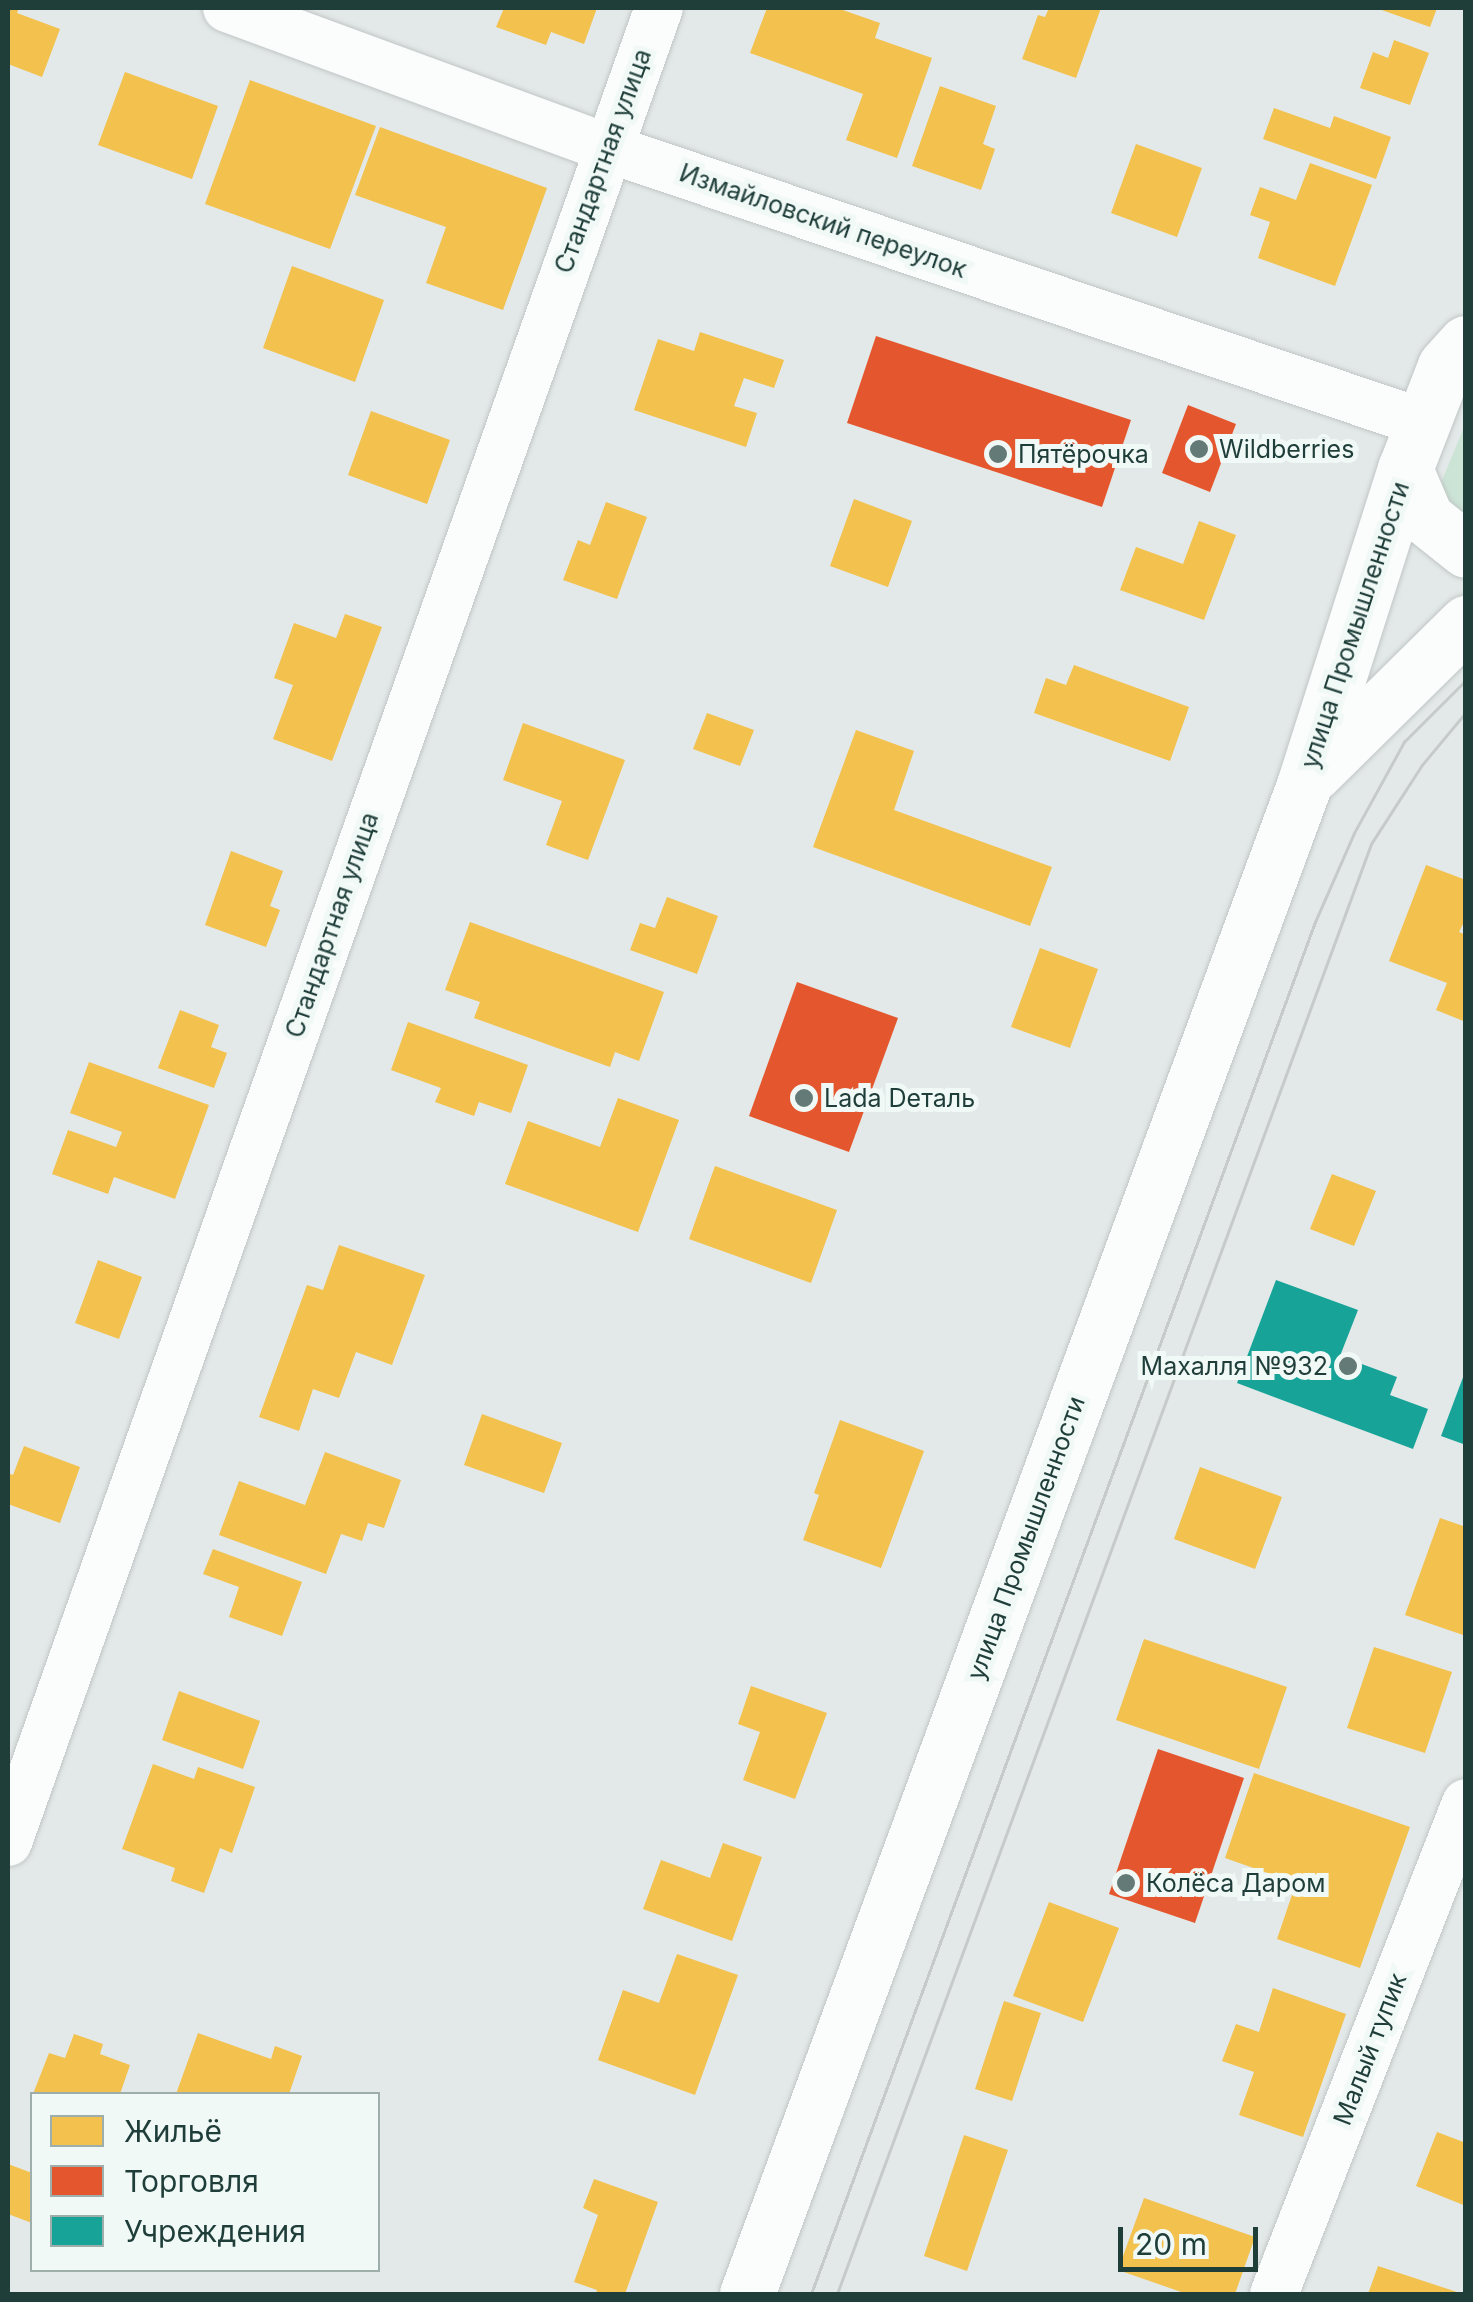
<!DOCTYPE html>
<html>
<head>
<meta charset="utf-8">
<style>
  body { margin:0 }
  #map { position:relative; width:1473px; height:2302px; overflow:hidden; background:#e3e9e8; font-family:Inter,sans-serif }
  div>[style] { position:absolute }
  .green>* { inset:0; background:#cbe4d6 }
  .homes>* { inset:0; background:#f2c14e }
  .shops>* { inset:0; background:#e4572e }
  .public>* { inset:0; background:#17a398 }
  .roads { filter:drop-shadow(0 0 2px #c0c6c5) drop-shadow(0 0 2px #c0c6c5) }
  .minor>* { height:48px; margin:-24px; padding:0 24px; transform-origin:24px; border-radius:24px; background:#fbfcfc }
  .secondary>* { height:55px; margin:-27.5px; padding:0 27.5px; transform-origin:27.5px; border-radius:27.5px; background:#fbfcfc }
  .tram>* { height:2.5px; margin:-1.25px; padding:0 1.25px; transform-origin:1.25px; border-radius:1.25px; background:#c6cbca }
  .dots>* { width:28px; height:28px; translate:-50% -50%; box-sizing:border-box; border:5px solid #f1f9f6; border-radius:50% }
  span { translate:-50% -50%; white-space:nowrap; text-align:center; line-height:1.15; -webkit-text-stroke:10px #f1f9f6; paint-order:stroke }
  .street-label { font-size:25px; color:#1f3e3a }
  .poi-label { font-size:25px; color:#1f3e3a }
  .left { translate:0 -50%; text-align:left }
  .right { translate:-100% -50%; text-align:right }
  .frame { position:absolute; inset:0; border:10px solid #1f3e3a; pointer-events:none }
  .legend { position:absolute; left:30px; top:2092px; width:350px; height:180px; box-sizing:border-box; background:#f1f9f6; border:2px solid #9daeab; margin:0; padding:12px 18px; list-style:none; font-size:30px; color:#1f3e3a }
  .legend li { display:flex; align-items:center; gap:20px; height:50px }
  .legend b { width:50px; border:2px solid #9daeab }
  .scale { position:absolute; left:1118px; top:2227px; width:140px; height:45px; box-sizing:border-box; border:5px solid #1f3e3a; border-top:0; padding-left:12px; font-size:30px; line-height:35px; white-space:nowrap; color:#1f3e3a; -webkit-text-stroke:8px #f1f9f6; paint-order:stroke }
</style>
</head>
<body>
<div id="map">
  <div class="green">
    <div style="clip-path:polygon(1465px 425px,1465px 530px,1438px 490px)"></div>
  </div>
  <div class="homes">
    <div style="clip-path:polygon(8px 8px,19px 8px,17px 13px,60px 29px,42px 77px,8px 64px)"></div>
    <div style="clip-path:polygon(504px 8px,597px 8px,584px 44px,551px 32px,546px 45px,496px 27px)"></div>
    <div style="clip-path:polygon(767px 8px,837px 8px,880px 23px,875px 38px,932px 58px,897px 158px,846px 140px,863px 94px,750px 53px)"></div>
    <div style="clip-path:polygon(1049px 8px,1101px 8px,1076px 78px,1022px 59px,1038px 15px,1045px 17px)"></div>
    <div style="clip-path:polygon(1376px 8px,1437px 8px,1430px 27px)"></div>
    <div style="clip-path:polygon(1394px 40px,1429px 53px,1410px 105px,1360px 88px,1373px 52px,1388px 58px)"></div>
    <div style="clip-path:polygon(125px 72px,218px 106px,192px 179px,98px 145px)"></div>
    <div style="clip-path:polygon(250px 80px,376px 126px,330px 249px,205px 204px)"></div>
    <div style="clip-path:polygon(940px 86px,996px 106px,983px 144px,995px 149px,981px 190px,912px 166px)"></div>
    <div style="clip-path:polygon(1274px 108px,1330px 128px,1334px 116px,1391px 137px,1376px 179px,1263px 139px)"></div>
    <div style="clip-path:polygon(380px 127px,547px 188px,503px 310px,426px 283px,446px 227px,355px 195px)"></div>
    <div style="clip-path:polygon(1136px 144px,1202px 168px,1177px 237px,1111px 213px)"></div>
    <div style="clip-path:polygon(1310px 163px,1372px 185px,1335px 286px,1258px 258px,1270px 222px,1250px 215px,1260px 187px,1296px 200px)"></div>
    <div style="clip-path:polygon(292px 266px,384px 300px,355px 382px,263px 348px)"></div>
    <div style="clip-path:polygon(700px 332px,784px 360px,774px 388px,744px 378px,734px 406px,757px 413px,746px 447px,634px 410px,658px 339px,694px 351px)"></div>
    <div style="clip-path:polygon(371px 411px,450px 440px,427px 504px,348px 475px)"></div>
    <div style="clip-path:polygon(854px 499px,912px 521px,888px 587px,830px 566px)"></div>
    <div style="clip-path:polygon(606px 502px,647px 517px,617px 599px,563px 580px,578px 540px,590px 545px)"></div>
    <div style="clip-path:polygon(1199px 521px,1236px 535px,1204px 620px,1120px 590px,1136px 547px,1183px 564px)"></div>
    <div style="clip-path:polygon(345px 614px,382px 627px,332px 761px,273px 739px,293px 685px,274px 678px,294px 623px,336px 638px)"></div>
    <div style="clip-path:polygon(1074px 665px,1189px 707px,1170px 761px,1034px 713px,1046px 678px,1066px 685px)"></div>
    <div style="clip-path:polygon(707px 713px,754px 730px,740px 766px,693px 749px)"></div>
    <div style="clip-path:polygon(523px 723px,625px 760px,588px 860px,546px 845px,562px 801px,503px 780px)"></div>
    <div style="clip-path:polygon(856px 730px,914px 751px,894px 810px,1052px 867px,1030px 926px,813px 847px)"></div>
    <div style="clip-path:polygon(231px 851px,283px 871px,270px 906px,280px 910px,266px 947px,205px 925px)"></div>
    <div style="clip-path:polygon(1426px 865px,1466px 880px,1466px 918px,1459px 932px,1466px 935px,1466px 1022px,1436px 1010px,1447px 983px,1389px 961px)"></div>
    <div style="clip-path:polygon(667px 897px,718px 916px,697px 974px,630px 950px,640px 923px,655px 928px)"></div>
    <div style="clip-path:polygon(470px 922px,664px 992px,639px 1061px,615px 1052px,610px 1067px,474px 1018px,480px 1002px,445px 990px)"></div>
    <div style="clip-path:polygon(1040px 948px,1098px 969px,1070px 1048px,1011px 1027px)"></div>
    <div style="clip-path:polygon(180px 1010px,219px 1025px,211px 1047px,227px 1053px,214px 1088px,158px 1068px)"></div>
    <div style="clip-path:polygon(408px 1022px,528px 1065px,511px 1113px,479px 1102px,474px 1116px,435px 1102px,441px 1088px,391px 1070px)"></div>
    <div style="clip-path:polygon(89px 1062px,209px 1105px,175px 1199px,114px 1177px,108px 1194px,52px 1174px,68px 1130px,116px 1147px,122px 1132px,70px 1113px)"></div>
    <div style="clip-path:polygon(618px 1098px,679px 1120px,638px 1232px,505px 1184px,528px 1121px,600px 1147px)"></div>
    <div style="clip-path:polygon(715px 1166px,837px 1210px,811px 1283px,689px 1239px)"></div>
    <div style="clip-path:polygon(1332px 1174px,1376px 1191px,1354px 1246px,1310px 1229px)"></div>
    <div style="clip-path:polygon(339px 1245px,425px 1275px,392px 1365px,356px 1352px,339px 1398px,313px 1389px,299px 1431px,259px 1417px,307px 1285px,323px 1290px)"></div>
    <div style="clip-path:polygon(98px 1260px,142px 1277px,119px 1339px,75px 1323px)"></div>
    <div style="clip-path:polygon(482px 1414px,562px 1443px,544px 1493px,464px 1465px)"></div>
    <div style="clip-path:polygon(840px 1420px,924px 1451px,881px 1568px,803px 1540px,819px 1495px,814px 1493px)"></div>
    <div style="clip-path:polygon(24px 1446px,80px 1467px,60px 1523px,8px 1504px,8px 1473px,13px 1475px)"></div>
    <div style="clip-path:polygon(325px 1452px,401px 1480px,384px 1528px,368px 1523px,362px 1541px,341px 1534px,326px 1574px,219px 1535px,239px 1481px,305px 1505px)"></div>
    <div style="clip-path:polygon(1200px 1467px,1282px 1497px,1255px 1569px,1174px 1539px)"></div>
    <div style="clip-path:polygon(1440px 1518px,1466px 1527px,1466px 1636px,1405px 1615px)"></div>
    <div style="clip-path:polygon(213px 1549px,302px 1582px,282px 1636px,229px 1617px,239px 1587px,203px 1574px)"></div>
    <div style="clip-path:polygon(1144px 1639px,1287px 1687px,1259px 1769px,1116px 1720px)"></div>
    <div style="clip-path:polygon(1374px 1647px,1452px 1672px,1425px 1753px,1347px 1728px)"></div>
    <div style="clip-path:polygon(751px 1686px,827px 1713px,795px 1799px,743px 1780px,760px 1732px,738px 1724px)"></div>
    <div style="clip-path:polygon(179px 1691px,260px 1721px,243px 1769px,162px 1740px)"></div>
    <div style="clip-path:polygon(153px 1764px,194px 1779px,198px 1767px,255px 1787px,232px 1853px,220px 1848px,204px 1893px,171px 1881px,175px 1868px,122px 1849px)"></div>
    <div style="clip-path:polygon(1254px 1773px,1410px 1827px,1360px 1968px,1277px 1939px,1296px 1883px,1225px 1858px)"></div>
    <div style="clip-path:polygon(723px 1843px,762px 1857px,732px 1941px,643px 1909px,661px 1860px,710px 1878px)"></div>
    <div style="clip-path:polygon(1049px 1902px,1119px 1928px,1083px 2022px,1013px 1996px)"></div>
    <div style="clip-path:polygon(677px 1954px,738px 1975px,695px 2095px,598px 2060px,623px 1990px,659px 2003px)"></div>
    <div style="clip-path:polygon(1273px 1988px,1346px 2014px,1303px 2137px,1239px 2115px,1254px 2072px,1222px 2061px,1236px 2024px,1259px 2032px)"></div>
    <div style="clip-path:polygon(1004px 2001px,1041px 2013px,1012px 2101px,975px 2089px)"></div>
    <div style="clip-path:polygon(198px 2033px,271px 2059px,275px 2046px,302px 2056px,289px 2094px,176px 2094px)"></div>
    <div style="clip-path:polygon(74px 2034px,103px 2044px,100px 2054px,130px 2065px,120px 2094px,33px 2094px,49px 2053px,65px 2058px)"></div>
    <div style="clip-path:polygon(1437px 2132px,1466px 2143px,1466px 2206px,1416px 2186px)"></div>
    <div style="clip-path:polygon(964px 2135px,1008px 2150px,967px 2271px,924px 2256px)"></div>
    <div style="clip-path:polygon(8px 2164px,32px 2173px,32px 2223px,8px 2214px)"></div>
    <div style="clip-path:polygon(594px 2179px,658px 2202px,625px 2294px,596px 2294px,597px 2290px,574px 2282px,598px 2215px,583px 2208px)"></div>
    <div style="clip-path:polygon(1144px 2198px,1255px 2237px,1235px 2294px,1187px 2294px,1118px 2270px)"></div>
    <div style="clip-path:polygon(1378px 2266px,1463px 2294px,1368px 2294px)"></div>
  </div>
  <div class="shops">
    <div style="clip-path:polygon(876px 336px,1131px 420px,1102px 507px,847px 423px)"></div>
    <div style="clip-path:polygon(1188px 405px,1236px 424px,1210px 492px,1162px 473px)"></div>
    <div style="clip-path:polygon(797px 982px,898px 1018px,849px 1152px,749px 1116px)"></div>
    <div style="clip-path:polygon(1158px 1749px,1244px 1778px,1195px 1923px,1109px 1894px)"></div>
  </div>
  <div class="public">
    <div style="clip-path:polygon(1276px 1280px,1358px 1310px,1340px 1356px,1397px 1377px,1390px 1395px,1428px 1409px,1413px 1449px,1237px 1383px)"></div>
    <div style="clip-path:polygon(1465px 1372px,1466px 1372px,1466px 1445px,1441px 1436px)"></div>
  </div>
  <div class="roads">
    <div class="minor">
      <div style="left:227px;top:8px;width:405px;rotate:20.2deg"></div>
      <div style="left:607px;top:148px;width:861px;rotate:18.62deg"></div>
      <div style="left:8px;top:1842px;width:1946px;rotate:-70.46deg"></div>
      <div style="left:1274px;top:2294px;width:527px;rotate:-68.64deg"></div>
    </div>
    <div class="secondary">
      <div style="left:1405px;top:469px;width:53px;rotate:66.8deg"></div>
      <div style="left:1426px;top:518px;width:51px;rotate:38.7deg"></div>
      <div style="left:1314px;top:773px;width:214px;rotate:-44.6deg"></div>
      <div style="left:747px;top:2294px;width:1612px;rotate:-69.74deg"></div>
      <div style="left:1305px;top:782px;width:329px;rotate:-72.3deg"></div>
      <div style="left:1405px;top:469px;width:110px;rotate:-68.8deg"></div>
      <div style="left:1445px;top:366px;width:31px;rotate:-48deg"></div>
    </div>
  </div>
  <div class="tram">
    <div style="left:811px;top:2294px;width:1462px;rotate:-69.83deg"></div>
    <div style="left:1315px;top:922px;width:97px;rotate:-66.3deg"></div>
    <div style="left:1354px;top:833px;width:104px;rotate:-61.2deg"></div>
    <div style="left:1404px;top:742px;width:88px;rotate:-45deg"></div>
    <div style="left:837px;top:2294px;width:1545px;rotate:-69.78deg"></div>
    <div style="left:1371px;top:844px;width:94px;rotate:-57.2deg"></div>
    <div style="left:1422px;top:765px;width:69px;rotate:-50.3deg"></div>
  </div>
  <div class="dots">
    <div style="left:1199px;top:449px;background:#647a77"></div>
    <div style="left:998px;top:454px;background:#647a77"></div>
    <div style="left:804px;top:1098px;background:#647a77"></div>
    <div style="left:1348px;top:1366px;background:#647a77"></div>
    <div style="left:1126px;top:1883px;background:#647a77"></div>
  </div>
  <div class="street-label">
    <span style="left:603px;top:161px;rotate:-70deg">Стандартная улица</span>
    <span style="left:823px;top:221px;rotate:19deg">Измайловский переулок</span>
    <span style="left:1355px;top:625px;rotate:-72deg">улица Промышленности</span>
    <span style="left:332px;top:925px;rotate:-71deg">Стандартная улица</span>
    <span style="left:1026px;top:1538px;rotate:-70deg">улица Промышленности</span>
    <span style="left:1370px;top:2049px;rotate:-69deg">Малый тупик</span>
  </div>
  <div class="poi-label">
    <span class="left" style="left:1219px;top:449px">Wildberries</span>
    <span class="left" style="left:1018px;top:454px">Пятёрочка</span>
    <span class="left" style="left:824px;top:1098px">Lada Dеталь</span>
    <span class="right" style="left:1328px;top:1366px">Махалля №932</span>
    <span class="left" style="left:1146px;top:1883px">Колёса Даром</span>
  </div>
  <div class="frame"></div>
  <ul class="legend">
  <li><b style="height:28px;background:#f2c14e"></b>Жильё</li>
  <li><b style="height:28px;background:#e4572e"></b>Торговля</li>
  <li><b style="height:28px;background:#17a398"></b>Учреждения</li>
  </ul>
  <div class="scale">20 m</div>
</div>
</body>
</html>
